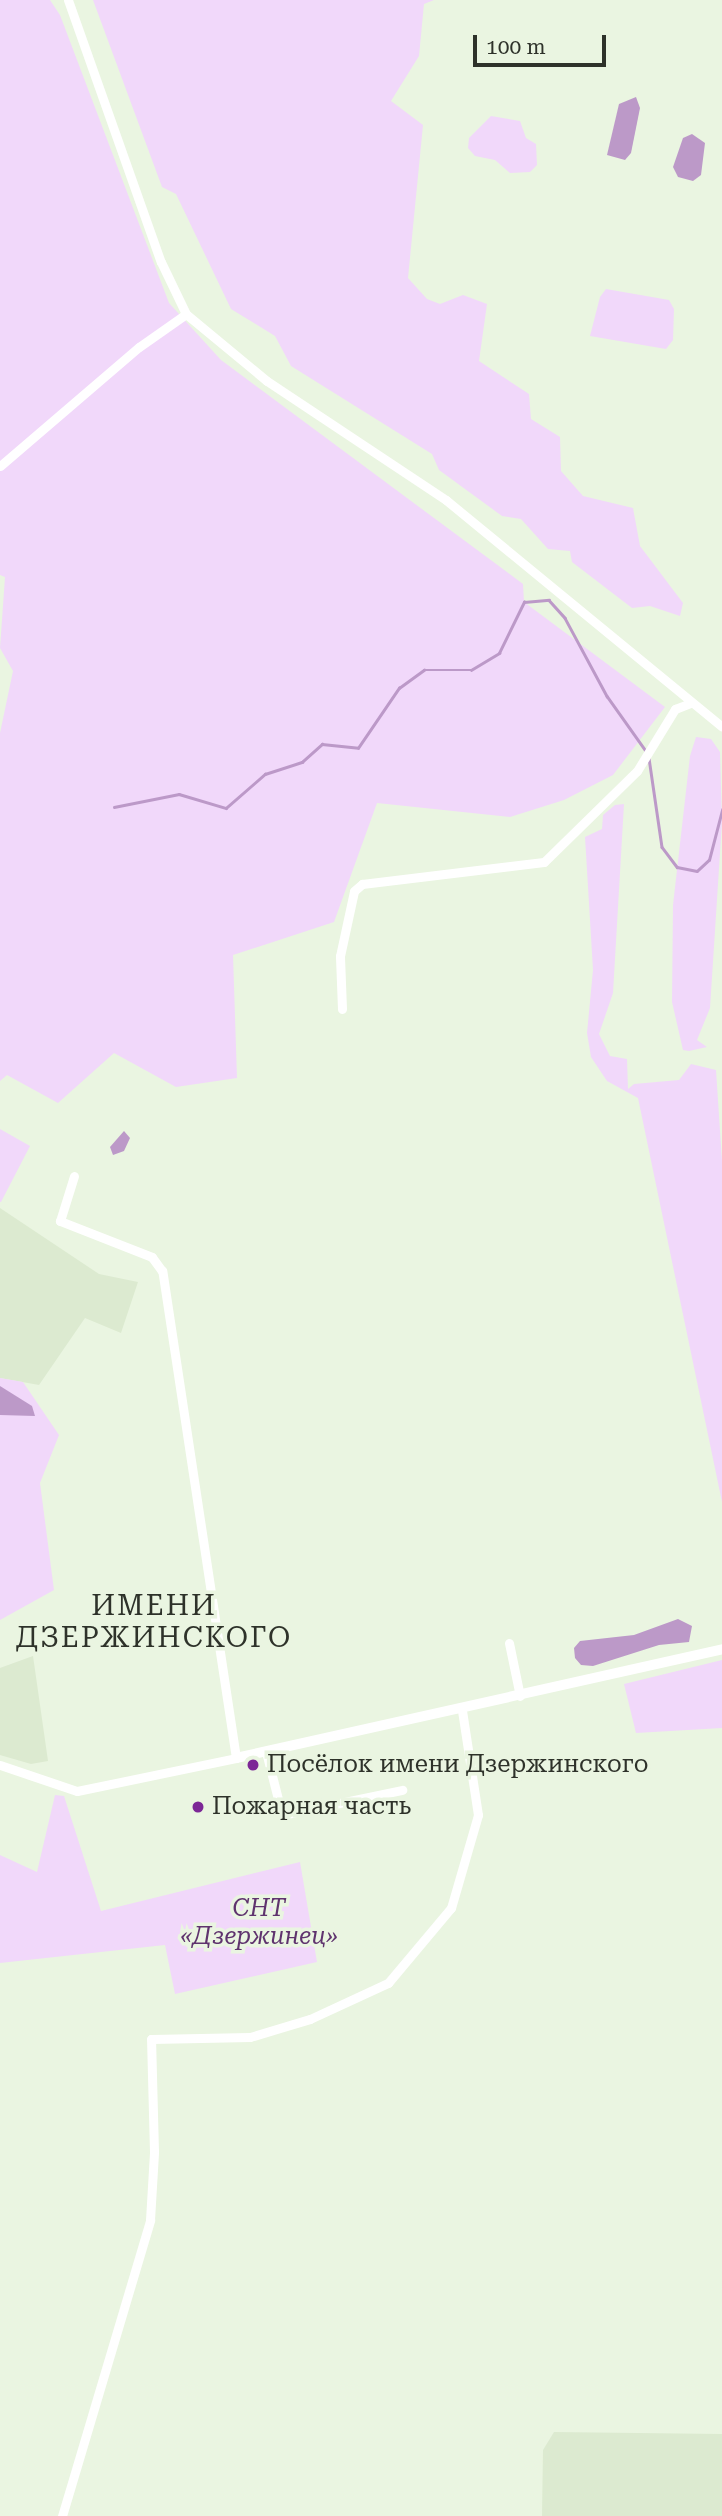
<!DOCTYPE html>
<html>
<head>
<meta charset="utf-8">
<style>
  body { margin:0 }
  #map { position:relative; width:722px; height:2516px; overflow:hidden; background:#eaf5e1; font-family:"Roboto Serif",serif }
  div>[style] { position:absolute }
  .built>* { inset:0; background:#dcead0 }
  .green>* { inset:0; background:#f1d8fa }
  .water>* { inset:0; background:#bc99c8 }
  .stream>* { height:2.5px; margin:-1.25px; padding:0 1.25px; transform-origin:1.25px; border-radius:1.25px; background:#bc99c8 }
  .minor>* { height:9px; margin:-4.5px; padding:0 4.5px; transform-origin:4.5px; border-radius:4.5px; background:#fff }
  .tertiary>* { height:10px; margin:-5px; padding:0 5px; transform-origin:5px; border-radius:5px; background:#fff }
  .dots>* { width:19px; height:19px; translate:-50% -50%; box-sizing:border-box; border:4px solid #eaf5e1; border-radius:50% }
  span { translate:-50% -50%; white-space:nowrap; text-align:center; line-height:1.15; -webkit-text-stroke:7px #eaf5e1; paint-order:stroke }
  .poi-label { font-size:24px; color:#2e322a }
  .left { translate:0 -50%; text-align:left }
  .park-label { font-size:24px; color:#5f336e; font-style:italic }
  .quarter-label { font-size:28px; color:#2e322a; letter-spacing:2px }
  .scale { position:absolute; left:473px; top:35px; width:133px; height:32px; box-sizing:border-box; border:4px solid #2e322a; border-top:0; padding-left:9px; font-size:21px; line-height:24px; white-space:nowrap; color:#2e322a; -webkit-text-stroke:5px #eaf5e1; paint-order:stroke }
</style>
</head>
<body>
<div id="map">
  <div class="built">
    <div style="clip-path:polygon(0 1208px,99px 1274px,138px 1282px,121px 1333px,85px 1318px,39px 1385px,0 1378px)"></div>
    <div style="clip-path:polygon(33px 1656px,48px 1761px,31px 1764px,0 1755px,0 1668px)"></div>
    <div style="clip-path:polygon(554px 2432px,722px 2434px,722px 2516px,542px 2516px,543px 2450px)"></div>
  </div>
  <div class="green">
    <div style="clip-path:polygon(0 0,50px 0,60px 15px,169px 303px,221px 360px,523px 584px,524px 602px,665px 707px,613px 775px,564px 800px,510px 817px,377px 803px,334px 922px,233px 955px,237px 1078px,176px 1087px,114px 1053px,58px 1103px,7px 1075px,0 1081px,0 733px,13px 671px,0 648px,5px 577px,0 575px)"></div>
    <div style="clip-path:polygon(93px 0,434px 0,424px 4px,419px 56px,391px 101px,423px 125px,408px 278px,427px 299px,440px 304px,463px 295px,487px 304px,479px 361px,529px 394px,531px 419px,560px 437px,561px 471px,583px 496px,633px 508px,640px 546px,683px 603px,680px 616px,650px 606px,632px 608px,572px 562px,570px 551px,548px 549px,521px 519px,502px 516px,439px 470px,432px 454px,291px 366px,275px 336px,231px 309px,176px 194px,162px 187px)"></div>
    <div style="clip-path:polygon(491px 116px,520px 121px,526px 138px,536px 144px,537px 165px,530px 172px,510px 173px,495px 160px,475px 156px,468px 148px,469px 138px)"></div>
    <div style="clip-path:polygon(606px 289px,669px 300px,674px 309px,673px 340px,666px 349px,590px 336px,600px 297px)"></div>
    <div style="clip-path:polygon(696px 737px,711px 739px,720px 752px,722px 822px,710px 1008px,697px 1040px,707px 1047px,689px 1051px,683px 1050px,672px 1002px,673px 905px,690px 756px)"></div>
    <div style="clip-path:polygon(624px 804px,613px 993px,599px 1034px,610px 1056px,627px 1059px,628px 1089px,634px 1084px,679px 1080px,691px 1064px,716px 1070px,722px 1161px,722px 1502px,638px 1098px,607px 1081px,591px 1057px,587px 1033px,593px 970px,585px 837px,602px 829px,603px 815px,615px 805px)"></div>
    <div style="clip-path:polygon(0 1129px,30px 1146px,1px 1202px,0 1202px)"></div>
    <div style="clip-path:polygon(0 1378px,23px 1382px,59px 1435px,40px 1483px,54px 1590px,0 1620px)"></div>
    <div style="clip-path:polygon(722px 1660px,722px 1728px,636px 1733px,624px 1684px)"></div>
    <div style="clip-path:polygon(55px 1795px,64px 1796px,101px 1911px,300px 1862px,317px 1962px,175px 1994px,165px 1945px,0 1963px,0 1855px,37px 1872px)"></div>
  </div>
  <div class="water">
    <div style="clip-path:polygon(636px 97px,640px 108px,631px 153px,625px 160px,607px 155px,619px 104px)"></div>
    <div style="clip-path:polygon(692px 134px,705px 143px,701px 175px,693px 181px,678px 177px,673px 167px,683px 138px)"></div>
    <div style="clip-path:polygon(124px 1131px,130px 1138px,124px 1151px,113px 1155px,110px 1147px)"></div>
    <div style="clip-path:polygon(0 1386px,32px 1406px,35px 1416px,0 1415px)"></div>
    <div style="clip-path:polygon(678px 1619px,692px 1626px,689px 1642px,659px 1645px,593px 1666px,581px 1665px,575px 1658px,574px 1648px,580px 1641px,634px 1635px)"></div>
  </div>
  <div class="stream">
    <div style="left:649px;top:758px;width:90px;rotate:81.7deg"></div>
    <div style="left:662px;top:847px;width:25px;rotate:53deg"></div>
    <div style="left:677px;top:867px;width:20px;rotate:11deg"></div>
    <div style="left:697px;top:871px;width:16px;rotate:-43deg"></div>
    <div style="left:709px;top:860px;width:52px;rotate:-75.4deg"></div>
    <div style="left:114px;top:807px;width:66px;rotate:-11.3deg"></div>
    <div style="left:179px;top:794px;width:49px;rotate:16.6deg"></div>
    <div style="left:226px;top:808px;width:52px;rotate:-41.1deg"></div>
    <div style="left:265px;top:774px;width:39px;rotate:-18deg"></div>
    <div style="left:302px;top:762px;width:27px;rotate:-42deg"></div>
    <div style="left:322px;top:744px;width:36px;rotate:6deg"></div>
    <div style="left:358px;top:748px;width:73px;rotate:-55.7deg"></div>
    <div style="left:399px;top:688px;width:31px;rotate:-36deg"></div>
    <div style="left:424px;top:670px;width:47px"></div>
    <div style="left:471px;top:670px;width:33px;rotate:-31deg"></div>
    <div style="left:499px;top:653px;width:57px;rotate:-63.9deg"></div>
    <div style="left:524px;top:602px;width:25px;rotate:-5deg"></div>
    <div style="left:549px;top:600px;width:24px;rotate:48deg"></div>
    <div style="left:565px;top:618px;width:89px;rotate:61.7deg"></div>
    <div style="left:607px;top:696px;width:67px;rotate:54.7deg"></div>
  </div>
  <div class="minor">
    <div style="left:68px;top:0;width:278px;rotate:70.5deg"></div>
    <div style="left:161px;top:262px;width:58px;rotate:64.3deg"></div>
    <div style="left:186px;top:314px;width:105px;rotate:39.6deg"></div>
    <div style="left:267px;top:381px;width:215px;rotate:33.6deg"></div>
    <div style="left:446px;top:500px;width:357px;rotate:39.4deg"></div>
    <div style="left:0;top:466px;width:183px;rotate:-40.6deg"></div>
    <div style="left:139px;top:347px;width:57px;rotate:-35.1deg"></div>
    <div style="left:342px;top:1009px;width:53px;rotate:-92.2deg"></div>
    <div style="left:340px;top:956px;width:66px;rotate:-77.8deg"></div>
    <div style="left:354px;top:891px;width:11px;rotate:-41deg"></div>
    <div style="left:362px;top:884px;width:183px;rotate:-6.9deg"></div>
    <div style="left:544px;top:862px;width:130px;rotate:-44.4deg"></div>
    <div style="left:637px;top:771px;width:73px;rotate:-58.5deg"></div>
    <div style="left:675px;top:709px;width:17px;rotate:-21deg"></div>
    <div style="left:509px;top:1643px;width:54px;rotate:78.3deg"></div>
    <div style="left:266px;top:1752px;width:65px;rotate:75.7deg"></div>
    <div style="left:282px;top:1815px;width:123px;rotate:-11.8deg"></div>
    <div style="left:0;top:1765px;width:81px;rotate:18.7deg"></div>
    <div style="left:77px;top:1791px;width:162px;rotate:-11.7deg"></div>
    <div style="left:236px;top:1758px;width:493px;rotate:-98.6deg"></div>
    <div style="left:162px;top:1271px;width:17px;rotate:-126deg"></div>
    <div style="left:152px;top:1257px;width:99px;rotate:-158.6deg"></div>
    <div style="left:60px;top:1221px;width:47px;rotate:-72.7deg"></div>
    <div style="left:62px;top:2516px;width:309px;rotate:-73.4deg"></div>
    <div style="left:150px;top:2220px;width:68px;rotate:-86.6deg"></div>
    <div style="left:154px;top:2152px;width:113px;rotate:-91.5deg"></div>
    <div style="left:151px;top:2039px;width:99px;rotate:-1.2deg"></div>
    <div style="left:250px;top:2037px;width:63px;rotate:-16.7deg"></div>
    <div style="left:310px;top:2019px;width:86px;rotate:-24.8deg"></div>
    <div style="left:388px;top:1983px;width:98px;rotate:-50deg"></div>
    <div style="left:451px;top:1908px;width:97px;rotate:-73.8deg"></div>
    <div style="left:478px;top:1815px;width:106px;rotate:-98.7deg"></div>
  </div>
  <div class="tertiary">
    <div style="left:236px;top:1758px;width:498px;rotate:-12.6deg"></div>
  </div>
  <div class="dots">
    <div style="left:253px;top:1765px;background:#7c2796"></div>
    <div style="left:198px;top:1807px;background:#7c2796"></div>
  </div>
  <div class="poi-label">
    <span class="left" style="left:267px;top:1765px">Посёлок имени Дзержинского</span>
    <span class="left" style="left:212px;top:1807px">Пожарная часть</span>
  </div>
  <div class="park-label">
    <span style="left:259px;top:1923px">СНТ<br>«Дзержинец»</span>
  </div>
  <div class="quarter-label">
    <span style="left:154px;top:1622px">ИМЕНИ<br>ДЗЕРЖИНСКОГО</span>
  </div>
  <div class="scale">100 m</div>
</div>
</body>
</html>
